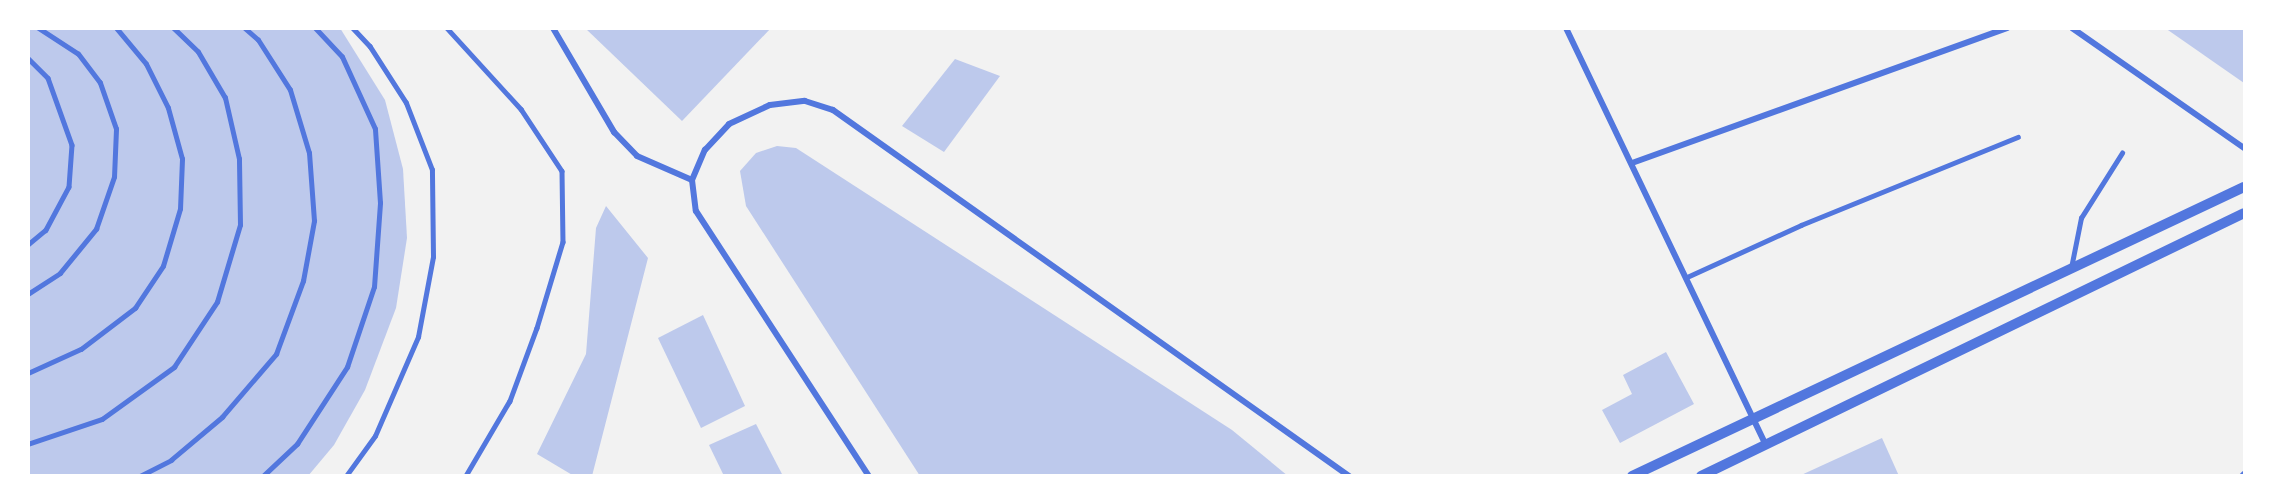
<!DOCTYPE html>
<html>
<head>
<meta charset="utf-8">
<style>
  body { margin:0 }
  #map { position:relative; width:2273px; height:504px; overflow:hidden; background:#f2f2f2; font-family:"PT Serif",serif }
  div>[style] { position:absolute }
  .building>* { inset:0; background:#bdc9ec }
  .service>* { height:4.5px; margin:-2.25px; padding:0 2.25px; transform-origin:2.25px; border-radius:2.25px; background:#5277de }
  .minor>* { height:6px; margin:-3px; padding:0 3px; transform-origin:3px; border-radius:3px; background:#5277de }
  .tertiary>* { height:10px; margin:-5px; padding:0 5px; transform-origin:5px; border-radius:5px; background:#5277de }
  span { translate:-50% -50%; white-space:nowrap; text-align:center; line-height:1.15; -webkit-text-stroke:4.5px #fff; paint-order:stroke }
  .frame { position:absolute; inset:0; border:30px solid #fff; pointer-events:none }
</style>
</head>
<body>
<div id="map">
  <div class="building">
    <div style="clip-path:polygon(28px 28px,340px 28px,385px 100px,403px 169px,407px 238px,396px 308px,365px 390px,334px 445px,308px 476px,28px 476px)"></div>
    <div style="clip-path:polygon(585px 28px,771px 28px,682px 121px)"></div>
    <div style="clip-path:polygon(2165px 28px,2244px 28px,2244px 83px)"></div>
    <div style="clip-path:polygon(955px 59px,1000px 76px,944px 152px,902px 126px)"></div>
    <div style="clip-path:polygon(777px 146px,796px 148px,1232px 430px,1288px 476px,920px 476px,746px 206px,740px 171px,756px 153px)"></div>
    <div style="clip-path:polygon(606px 206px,648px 258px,592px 476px,574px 476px,537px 454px,586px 354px,596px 228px)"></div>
    <div style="clip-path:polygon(703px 315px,745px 406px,701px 428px,658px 338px)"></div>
    <div style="clip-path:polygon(1666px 352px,1694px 404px,1620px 443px,1602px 410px,1632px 394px,1623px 375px)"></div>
    <div style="clip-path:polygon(756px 424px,783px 476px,724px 476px,709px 445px)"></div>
    <div style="clip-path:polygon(1882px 438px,1899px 476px,1799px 476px)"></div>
  </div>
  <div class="service">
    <div style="left:447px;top:28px;width:110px;rotate:47.6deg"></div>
    <div style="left:521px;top:109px;width:74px;rotate:56.5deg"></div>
    <div style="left:562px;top:171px;width:71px;rotate:89.2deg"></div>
    <div style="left:563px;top:242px;width:90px;rotate:106.8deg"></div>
    <div style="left:537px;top:328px;width:78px;rotate:110.3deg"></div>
    <div style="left:510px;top:401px;width:87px;rotate:120.4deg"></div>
    <div style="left:28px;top:58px;width:28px;rotate:45deg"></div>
    <div style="left:48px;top:78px;width:71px;rotate:70.3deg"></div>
    <div style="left:72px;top:145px;width:42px;rotate:94.1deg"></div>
    <div style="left:69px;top:187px;width:49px;rotate:118.1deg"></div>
    <div style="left:46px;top:230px;width:23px;rotate:140deg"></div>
    <div style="left:2071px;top:268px;width:51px;rotate:-78.7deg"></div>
    <div style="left:2081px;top:218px;width:77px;rotate:-57.8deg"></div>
    <div style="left:1687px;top:277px;width:125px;rotate:-24.5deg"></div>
    <div style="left:1801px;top:225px;width:234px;rotate:-22.1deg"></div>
    <div style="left:28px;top:294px;width:38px;rotate:-33deg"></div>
    <div style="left:60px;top:273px;width:57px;rotate:-50.7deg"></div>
    <div style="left:96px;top:229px;width:55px;rotate:-70.9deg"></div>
    <div style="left:114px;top:177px;width:48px;rotate:-87.6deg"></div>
    <div style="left:116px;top:129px;width:49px;rotate:-109.2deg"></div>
    <div style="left:100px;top:83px;width:36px;rotate:-127deg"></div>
    <div style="left:78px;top:54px;width:48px;rotate:-147deg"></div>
    <div style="left:28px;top:373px;width:58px;rotate:-24.4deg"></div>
    <div style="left:81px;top:349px;width:68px;rotate:-37.2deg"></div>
    <div style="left:135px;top:308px;width:50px;rotate:-56.3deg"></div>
    <div style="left:163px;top:266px;width:59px;rotate:-73.4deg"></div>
    <div style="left:180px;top:209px;width:50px;rotate:-87.7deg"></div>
    <div style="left:182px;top:159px;width:53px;rotate:-105.4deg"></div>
    <div style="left:168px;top:108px;width:49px;rotate:-116.6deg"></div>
    <div style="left:146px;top:64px;width:47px;rotate:-129.8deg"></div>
    <div style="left:28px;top:444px;width:78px;rotate:-18.7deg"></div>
    <div style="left:102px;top:419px;width:89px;rotate:-35.8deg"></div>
    <div style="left:174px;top:367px;width:78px;rotate:-56.5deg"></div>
    <div style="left:217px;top:302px;width:80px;rotate:-73.4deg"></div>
    <div style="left:240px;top:225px;width:66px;rotate:-90.9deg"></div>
    <div style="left:239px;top:159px;width:63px;rotate:-102.9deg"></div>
    <div style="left:225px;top:98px;width:53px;rotate:-120.4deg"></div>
    <div style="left:198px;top:52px;width:35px;rotate:-136deg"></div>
    <div style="left:140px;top:476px;width:35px;rotate:-27deg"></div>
    <div style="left:171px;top:460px;width:67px;rotate:-40.1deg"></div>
    <div style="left:222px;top:417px;width:83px;rotate:-49.4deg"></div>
    <div style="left:276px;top:354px;width:78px;rotate:-69.7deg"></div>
    <div style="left:303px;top:281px;width:61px;rotate:-79.6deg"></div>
    <div style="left:314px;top:221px;width:68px;rotate:-94.2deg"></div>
    <div style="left:309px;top:153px;width:66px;rotate:-106.8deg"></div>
    <div style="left:290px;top:90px;width:59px;rotate:-122.6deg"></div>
    <div style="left:258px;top:40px;width:18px;rotate:-139deg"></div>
    <div style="left:263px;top:476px;width:47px;rotate:-43.3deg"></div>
    <div style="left:297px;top:444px;width:92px;rotate:-57deg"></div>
    <div style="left:347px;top:367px;width:84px;rotate:-71.4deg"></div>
    <div style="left:374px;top:287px;width:84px;rotate:-85.9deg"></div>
    <div style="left:380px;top:203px;width:74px;rotate:-93.9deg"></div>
    <div style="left:375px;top:129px;width:79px;rotate:-114.6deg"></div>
    <div style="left:342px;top:57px;width:40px;rotate:-133deg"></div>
    <div style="left:346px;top:476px;width:49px;rotate:-54.1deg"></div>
    <div style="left:375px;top:436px;width:108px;rotate:-66.5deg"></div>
    <div style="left:418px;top:337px;width:81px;rotate:-79.4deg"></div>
    <div style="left:433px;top:257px;width:87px;rotate:-90.7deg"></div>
    <div style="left:432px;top:170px;width:72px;rotate:-111.2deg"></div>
    <div style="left:406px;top:103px;width:67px;rotate:-122.7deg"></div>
    <div style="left:370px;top:47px;width:26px;rotate:-133deg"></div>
  </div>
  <div class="minor">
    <div style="left:553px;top:28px;width:121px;rotate:59.6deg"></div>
    <div style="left:614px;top:132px;width:33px;rotate:46deg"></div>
    <div style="left:637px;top:156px;width:60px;rotate:23.6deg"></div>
    <div style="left:1566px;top:28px;width:462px;rotate:64.4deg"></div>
    <div style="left:2072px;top:28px;width:210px;rotate:34.9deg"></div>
    <div style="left:1632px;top:163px;width:399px;rotate:-19.8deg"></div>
    <div style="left:692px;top:180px;width:33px;rotate:-67deg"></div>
    <div style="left:705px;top:150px;width:35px;rotate:-47deg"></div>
    <div style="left:729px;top:124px;width:45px;rotate:-24.9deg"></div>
    <div style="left:770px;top:105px;width:35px;rotate:-7deg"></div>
    <div style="left:805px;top:101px;width:29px;rotate:18deg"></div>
    <div style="left:833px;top:110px;width:633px;rotate:35.35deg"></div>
    <div style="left:692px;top:180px;width:31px;rotate:83deg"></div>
    <div style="left:696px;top:211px;width:316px;rotate:56.9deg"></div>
    <div style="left:2242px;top:476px;width:3px;rotate:-45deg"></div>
  </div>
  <div class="tertiary">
    <div style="left:1632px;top:476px;width:677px;rotate:-25.28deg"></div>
    <div style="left:1701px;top:476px;width:603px;rotate:-25.84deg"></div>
  </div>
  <div class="frame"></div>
</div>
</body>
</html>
